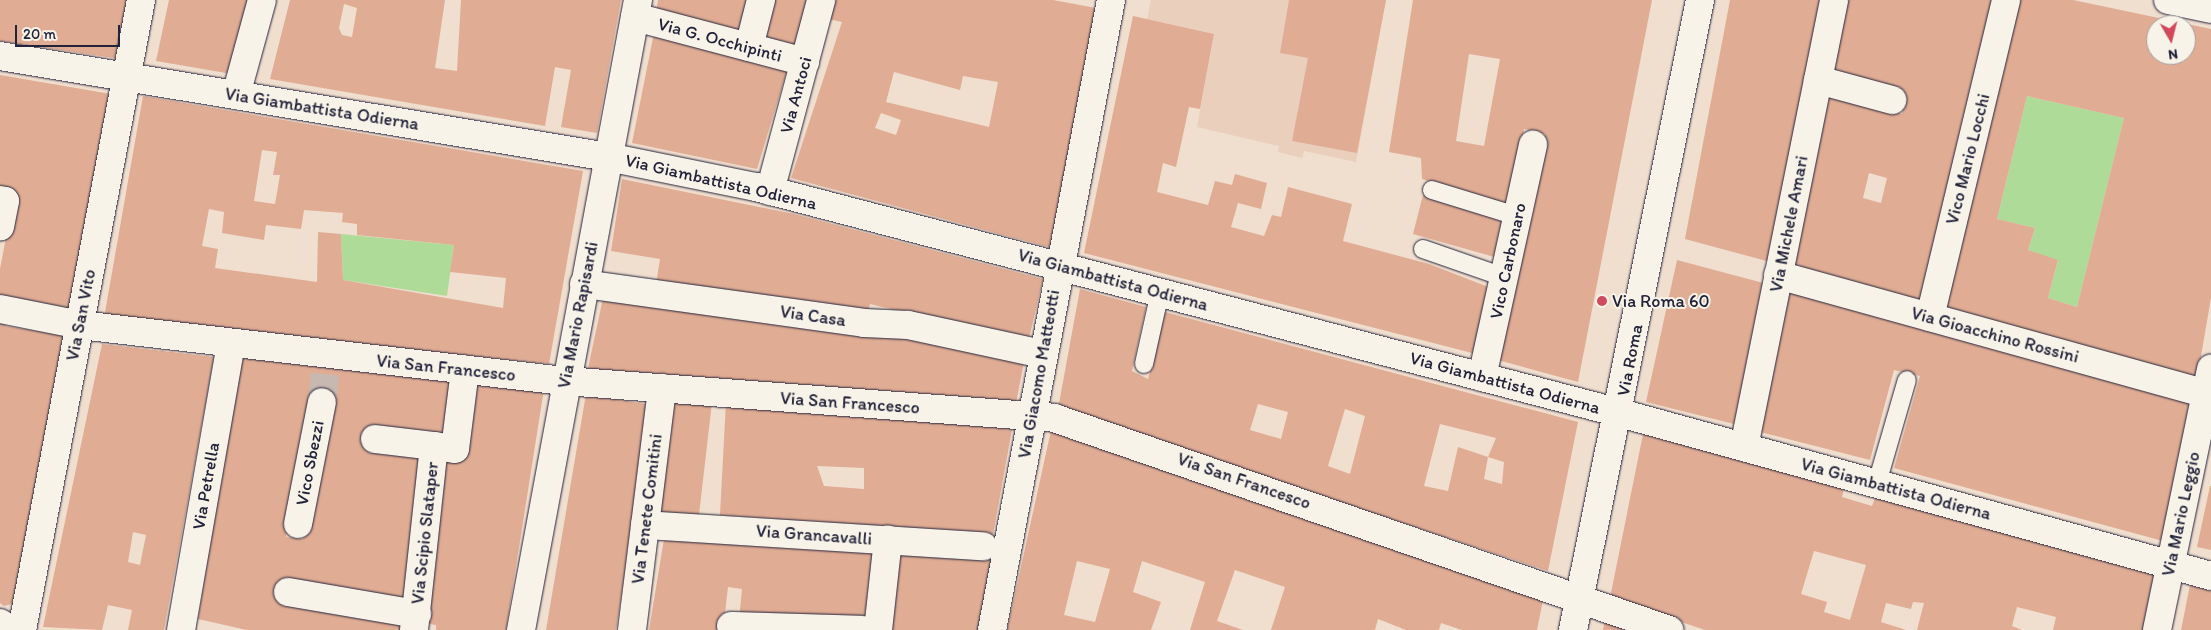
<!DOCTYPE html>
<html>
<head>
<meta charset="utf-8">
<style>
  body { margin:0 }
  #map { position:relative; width:2211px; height:630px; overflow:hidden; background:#f0decf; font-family:Itim,sans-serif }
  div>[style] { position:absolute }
  .built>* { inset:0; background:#ebcfbd }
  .green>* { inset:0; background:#afdb99 }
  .building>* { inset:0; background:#e0ac94 }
  .minor-tunnel>* { height:28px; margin-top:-14px; transform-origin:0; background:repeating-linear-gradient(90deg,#c7b8b1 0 28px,transparent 0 42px) }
  .roads { filter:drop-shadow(0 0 1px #22223b) drop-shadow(0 0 1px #22223b) }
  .service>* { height:18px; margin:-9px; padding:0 9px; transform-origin:9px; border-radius:9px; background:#f7f3e8 }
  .minor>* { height:28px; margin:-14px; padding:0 14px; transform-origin:14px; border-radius:14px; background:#f7f3e8 }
  .tertiary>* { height:28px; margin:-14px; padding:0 14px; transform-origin:14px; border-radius:14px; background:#f7f3e8 }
  .dots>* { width:14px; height:14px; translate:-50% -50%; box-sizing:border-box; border:2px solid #f7f3e8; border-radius:50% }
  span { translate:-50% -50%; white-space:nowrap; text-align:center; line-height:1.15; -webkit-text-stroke:4px #f7f3e8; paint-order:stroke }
  .street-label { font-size:18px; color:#22223b }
  .poi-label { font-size:18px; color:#22223b }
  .left { translate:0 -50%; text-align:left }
  .north { position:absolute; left:2146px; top:15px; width:50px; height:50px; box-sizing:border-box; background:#f7f3e8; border:1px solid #a29fa3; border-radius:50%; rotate:172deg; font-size:14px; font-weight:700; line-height:20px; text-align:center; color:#22223b }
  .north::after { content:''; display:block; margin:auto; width:18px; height:22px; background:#d1495b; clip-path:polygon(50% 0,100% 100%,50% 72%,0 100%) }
  .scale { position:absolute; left:15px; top:25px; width:105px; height:22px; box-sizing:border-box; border:2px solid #22223b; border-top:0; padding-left:6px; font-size:15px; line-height:18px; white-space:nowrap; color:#22223b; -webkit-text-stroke:4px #f7f3e8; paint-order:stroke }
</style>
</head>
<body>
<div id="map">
  <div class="built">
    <div style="clip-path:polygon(1151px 0,1386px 0,1356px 162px,1304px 151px,1302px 158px,1278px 152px,1279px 146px,1197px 127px,1214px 34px,1147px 19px)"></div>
  </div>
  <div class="green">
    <div style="clip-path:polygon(2027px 96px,2124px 118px,2077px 307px,2048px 298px,2058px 261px,2028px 250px,2035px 228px,1997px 219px)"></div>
    <div style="clip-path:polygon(341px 234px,454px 245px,447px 296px,343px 280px)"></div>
  </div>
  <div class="building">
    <div style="clip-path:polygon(0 0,132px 0,120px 59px,0 41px)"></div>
    <div style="clip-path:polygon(169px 0,252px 0,232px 74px,156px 61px)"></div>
    <div style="clip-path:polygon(evenodd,290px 0,445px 0,435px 68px,457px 71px,461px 0,621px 0,597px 133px,561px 127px,571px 70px,555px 67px,545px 126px,270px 79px,290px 0,344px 4px,357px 8px,352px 37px,342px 35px,339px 28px,344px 4px)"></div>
    <div style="clip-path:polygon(658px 0,754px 0,745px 35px,656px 15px)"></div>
    <div style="clip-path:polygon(767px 0,813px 0,800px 50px,758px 39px)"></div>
    <div style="clip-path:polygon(evenodd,829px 0,1053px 0,1096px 8px,1052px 248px,791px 178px,842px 22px,824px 18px,829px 0,894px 72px,960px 90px,963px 76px,998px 82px,989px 127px,886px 102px,894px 72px,829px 0,881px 113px,901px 120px,896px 135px,875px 128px,881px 113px)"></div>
    <div style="clip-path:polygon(1289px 0,1386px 0,1357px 153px,1292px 141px,1308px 58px,1280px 53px)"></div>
    <div style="clip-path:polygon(evenodd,1413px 0,1652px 0,1578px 382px,1498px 360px,1545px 134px,1524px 129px,1510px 206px,1422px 179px,1421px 158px,1389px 152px,1413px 0,1469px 54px,1500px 59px,1484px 146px,1456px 141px,1469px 54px)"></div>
    <div style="clip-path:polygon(1730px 0,1826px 0,1774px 263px,1685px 239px)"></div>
    <div style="clip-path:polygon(evenodd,1843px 0,1995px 0,1927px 302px,1790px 265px,1824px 95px,1902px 114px,1907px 96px,1829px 69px,1843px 0,1869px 173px,1887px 178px,1881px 203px,1863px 198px,1869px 173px)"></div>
    <div style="clip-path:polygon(evenodd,2016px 0,2073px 0,2211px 29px,2211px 298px,2197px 379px,1942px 309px,2016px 0,2156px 25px,2186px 25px,2186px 55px,2156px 55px,2156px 25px,2016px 0,2027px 96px,2124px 118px,2077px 307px,2048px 298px,2058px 260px,2028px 250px,2035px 228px,1997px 219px,2027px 96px)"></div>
    <div style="clip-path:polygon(1133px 16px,1214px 34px,1200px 109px,1189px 107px,1176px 167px,1163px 163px,1157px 192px,1208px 205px,1215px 181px,1232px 185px,1235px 174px,1267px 183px,1261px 209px,1238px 203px,1231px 227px,1264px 236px,1272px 215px,1281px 217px,1288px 187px,1352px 204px,1343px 241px,1429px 264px,1491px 288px,1476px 354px,1084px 253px)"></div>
    <div style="clip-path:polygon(655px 28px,788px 67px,757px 169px,632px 143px)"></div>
    <div style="clip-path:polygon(0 75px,111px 94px,71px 314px,0 304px,0 269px,14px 195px,0 192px)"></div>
    <div style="clip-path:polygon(evenodd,143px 96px,583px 171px,549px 364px,104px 318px,143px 96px,262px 150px,277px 152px,273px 175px,280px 175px,275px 204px,254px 201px,262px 150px,143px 96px,209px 209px,224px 212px,222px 233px,264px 240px,266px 225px,301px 229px,304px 210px,343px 213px,342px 222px,357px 224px,357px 235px,454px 245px,450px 272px,506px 278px,503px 308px,343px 280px,341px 234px,318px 232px,317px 282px,215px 268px,218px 249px,202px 246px,209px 209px)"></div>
    <div style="clip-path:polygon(622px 179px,794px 214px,1043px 279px,1028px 343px,870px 304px,867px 318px,656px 284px,660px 259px,611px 251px)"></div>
    <div style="clip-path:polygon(1423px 195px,1505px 220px,1498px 258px,1413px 234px)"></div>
    <div style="clip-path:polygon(1677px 260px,1767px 284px,1738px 425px,1646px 402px)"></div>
    <div style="clip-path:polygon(1786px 286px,2190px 400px,2163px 541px,1894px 468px,1920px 376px,1894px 370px,1870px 460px,1756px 431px)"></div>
    <div style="clip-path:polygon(evenodd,1080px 289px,1146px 307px,1132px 371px,1148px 379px,1165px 312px,1578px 422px,1548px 571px,1058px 409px,1080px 289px,1258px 404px,1288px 412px,1281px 439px,1250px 430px,1258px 404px,1080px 289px,1345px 409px,1365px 416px,1350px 474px,1328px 466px,1345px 409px,1080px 289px,1440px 424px,1496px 438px,1488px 457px,1504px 462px,1502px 484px,1484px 479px,1488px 457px,1458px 447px,1448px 491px,1424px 486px,1440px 424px)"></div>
    <div style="clip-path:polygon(603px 298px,788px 319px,1025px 357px,1016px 403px,587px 373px)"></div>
    <div style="clip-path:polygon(0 317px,8px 318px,5px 326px,70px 336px,19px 602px,4px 606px,0 603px)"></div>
    <div style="clip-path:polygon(evenodd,102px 344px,214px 357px,164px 630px,128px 630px,132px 610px,108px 605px,102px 630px,43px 627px,102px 344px,133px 532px,146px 535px,140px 565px,128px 562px,133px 532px)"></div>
    <div style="clip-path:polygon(evenodd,240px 358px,457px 382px,451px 440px,426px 453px,403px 603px,279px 581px,276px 598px,407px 621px,406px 630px,247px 630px,198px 619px,240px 358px,313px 401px,328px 403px,303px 539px,286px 537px,313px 401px)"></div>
    <div style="clip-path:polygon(470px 381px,544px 389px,506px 630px,436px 630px,436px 625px,422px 623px,440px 455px)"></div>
    <div style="clip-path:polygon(586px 394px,651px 405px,616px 630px,546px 630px)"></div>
    <div style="clip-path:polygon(669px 399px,712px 402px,699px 515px,658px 512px)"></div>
    <div style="clip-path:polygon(evenodd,726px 402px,1013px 424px,993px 535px,720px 515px,726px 402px,817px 466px,864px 468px,864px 489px,824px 486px,817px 466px)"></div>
    <div style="clip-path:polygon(evenodd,1052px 426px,1543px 600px,1537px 630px,1462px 630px,1441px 623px,1439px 630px,1406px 630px,1378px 619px,1375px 630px,1271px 630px,1285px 587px,1235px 570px,1217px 621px,1243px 630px,1190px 630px,1205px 582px,1142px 561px,1133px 592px,1161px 602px,1151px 630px,1007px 630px,1052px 426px,1077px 561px,1110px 569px,1095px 622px,1064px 615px,1077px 561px)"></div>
    <div style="clip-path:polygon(evenodd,1643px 434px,1844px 489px,1842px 497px,1872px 506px,1875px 498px,2160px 575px,2149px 630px,2053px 630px,2056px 617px,2017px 607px,2012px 626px,2022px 630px,1917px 630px,1924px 603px,1913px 602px,1911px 609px,1886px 603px,1881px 622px,1906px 630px,1705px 630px,1610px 598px,1643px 434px,1814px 551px,1866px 565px,1850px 620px,1824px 612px,1827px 602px,1801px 594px,1814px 551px)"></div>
    <div style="clip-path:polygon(2210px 486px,2211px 486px,2211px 550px,2197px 547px)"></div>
    <div style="clip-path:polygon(664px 539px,878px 554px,872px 621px,739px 621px,742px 589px,728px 587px,723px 630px,649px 630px)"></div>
    <div style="clip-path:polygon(895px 551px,994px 558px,981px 630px,885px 630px)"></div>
    <div style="clip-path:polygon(2190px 585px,2211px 591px,2211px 630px,2181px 630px)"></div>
    <div style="clip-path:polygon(1605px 619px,1636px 630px,1603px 630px)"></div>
  </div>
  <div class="minor-tunnel">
    <div style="left:322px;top:402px;width:47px;rotate:-83.9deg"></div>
  </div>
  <div class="roads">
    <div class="service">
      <div style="left:1432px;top:190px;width:89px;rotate:17deg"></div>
      <div style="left:1423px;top:249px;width:86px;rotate:19.1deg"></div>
      <div style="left:1144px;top:364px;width:74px;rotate:-77.5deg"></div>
      <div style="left:1877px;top:483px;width:107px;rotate:-73.8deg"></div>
    </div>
    <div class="minor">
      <div style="left:2168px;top:0;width:44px;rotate:11.8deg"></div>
      <div style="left:635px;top:17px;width:176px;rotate:14.8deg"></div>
      <div style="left:749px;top:47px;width:49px;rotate:-75.7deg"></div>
      <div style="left:0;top:56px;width:616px;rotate:9.43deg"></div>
      <div style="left:608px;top:157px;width:151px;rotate:11.5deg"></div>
      <div style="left:756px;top:187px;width:893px;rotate:14.66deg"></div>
      <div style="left:1620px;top:413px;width:613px;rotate:15.42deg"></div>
      <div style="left:1818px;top:80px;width:77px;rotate:15.1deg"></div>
      <div style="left:236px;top:95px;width:98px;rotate:-74.7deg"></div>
      <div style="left:770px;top:191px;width:198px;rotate:-75deg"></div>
      <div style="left:0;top:200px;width:5px;rotate:11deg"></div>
      <div style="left:5px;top:201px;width:26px;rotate:101deg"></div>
      <div style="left:1778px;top:275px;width:449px;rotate:15.5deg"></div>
      <div style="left:584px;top:284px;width:283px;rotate:7.9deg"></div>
      <div style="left:864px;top:323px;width:44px;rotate:2.6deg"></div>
      <div style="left:908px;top:325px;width:137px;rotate:12.2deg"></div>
      <div style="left:0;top:309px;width:82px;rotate:11.3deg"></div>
      <div style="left:80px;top:325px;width:488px;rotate:6.6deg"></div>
      <div style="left:565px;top:381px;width:490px;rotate:4.3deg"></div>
      <div style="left:1054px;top:418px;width:651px;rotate:19.02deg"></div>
      <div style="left:1930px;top:317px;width:326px;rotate:-76.5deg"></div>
      <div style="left:1482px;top:377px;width:238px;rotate:-77.6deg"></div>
      <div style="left:375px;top:439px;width:59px;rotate:6.8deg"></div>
      <div style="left:1744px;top:447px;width:456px;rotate:-78.6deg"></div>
      <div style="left:298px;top:524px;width:124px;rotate:-78.9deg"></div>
      <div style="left:645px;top:525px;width:339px;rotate:3.6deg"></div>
      <div style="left:288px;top:592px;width:131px;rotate:9.7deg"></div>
      <div style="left:0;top:623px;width:13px;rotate:32deg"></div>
      <div style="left:731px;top:626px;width:131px;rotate:1.7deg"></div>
      <div style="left:181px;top:630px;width:291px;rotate:-80.1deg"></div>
      <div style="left:414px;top:630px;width:185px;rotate:-83.8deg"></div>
      <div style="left:434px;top:446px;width:21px;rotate:8deg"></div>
      <div style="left:455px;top:449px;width:80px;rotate:-82.8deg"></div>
      <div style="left:521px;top:630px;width:641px;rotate:-79.48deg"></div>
      <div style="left:632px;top:630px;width:244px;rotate:-82.9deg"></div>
      <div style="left:878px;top:630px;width:91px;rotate:-83.7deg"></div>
      <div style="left:992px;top:630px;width:641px;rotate:-79.3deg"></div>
      <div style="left:1573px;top:630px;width:643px;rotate:-78.6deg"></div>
      <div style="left:2157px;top:630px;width:267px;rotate:-78.3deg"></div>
    </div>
    <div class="tertiary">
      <div style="left:22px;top:630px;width:641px;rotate:-79.3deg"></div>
    </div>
  </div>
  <div class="dots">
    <div style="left:1602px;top:301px;background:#d1495b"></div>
  </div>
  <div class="street-label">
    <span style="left:720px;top:40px;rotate:15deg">Via G. Occhipinti</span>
    <span style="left:796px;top:95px;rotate:-75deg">Via Antoci</span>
    <span style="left:322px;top:109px;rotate:9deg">Via Giambattista Odierna</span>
    <span style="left:1968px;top:159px;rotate:-76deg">Vico Mario Locchi</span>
    <span style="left:721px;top:182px;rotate:13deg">Via Giambattista Odierna</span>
    <span style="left:1789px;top:224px;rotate:-79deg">Via Michele Amari</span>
    <span style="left:1508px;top:261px;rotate:-78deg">Vico Carbonaro</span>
    <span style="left:1113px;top:280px;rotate:15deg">Via Giambattista Odierna</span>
    <span style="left:81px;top:315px;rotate:-79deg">Via San Vito</span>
    <span style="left:578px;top:315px;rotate:-79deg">Via Mario Rapisardi</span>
    <span style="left:813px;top:316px;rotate:8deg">Via Casa</span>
    <span style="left:1995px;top:335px;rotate:15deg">Via Gioacchino Rossini</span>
    <span style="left:1630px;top:360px;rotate:-79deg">Via Roma</span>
    <span style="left:446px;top:368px;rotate:6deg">Via San Francesco</span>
    <span style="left:1039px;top:374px;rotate:-80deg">Via Giacomo Matteotti</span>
    <span style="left:1505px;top:383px;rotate:15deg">Via Giambattista Odierna</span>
    <span style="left:850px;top:403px;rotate:4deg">Via San Francesco</span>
    <span style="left:310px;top:463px;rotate:-79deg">Vico Sbezzi</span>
    <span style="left:1244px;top:481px;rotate:19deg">Via San Francesco</span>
    <span style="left:206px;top:486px;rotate:-80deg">Via Petrella</span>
    <span style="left:1896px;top:489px;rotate:15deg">Via Giambattista Odierna</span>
    <span style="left:647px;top:509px;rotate:-83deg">Via Tenete Comitini</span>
    <span style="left:2181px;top:514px;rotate:-78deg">Via Mario Leggio</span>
    <span style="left:425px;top:533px;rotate:-84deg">Via Scipio Slataper</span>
    <span style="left:814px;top:535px;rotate:4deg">Via Grancavalli</span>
  </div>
  <div class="poi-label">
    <span class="left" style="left:1612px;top:301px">Via Roma 60</span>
  </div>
  <div class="north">N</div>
  <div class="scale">20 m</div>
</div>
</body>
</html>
